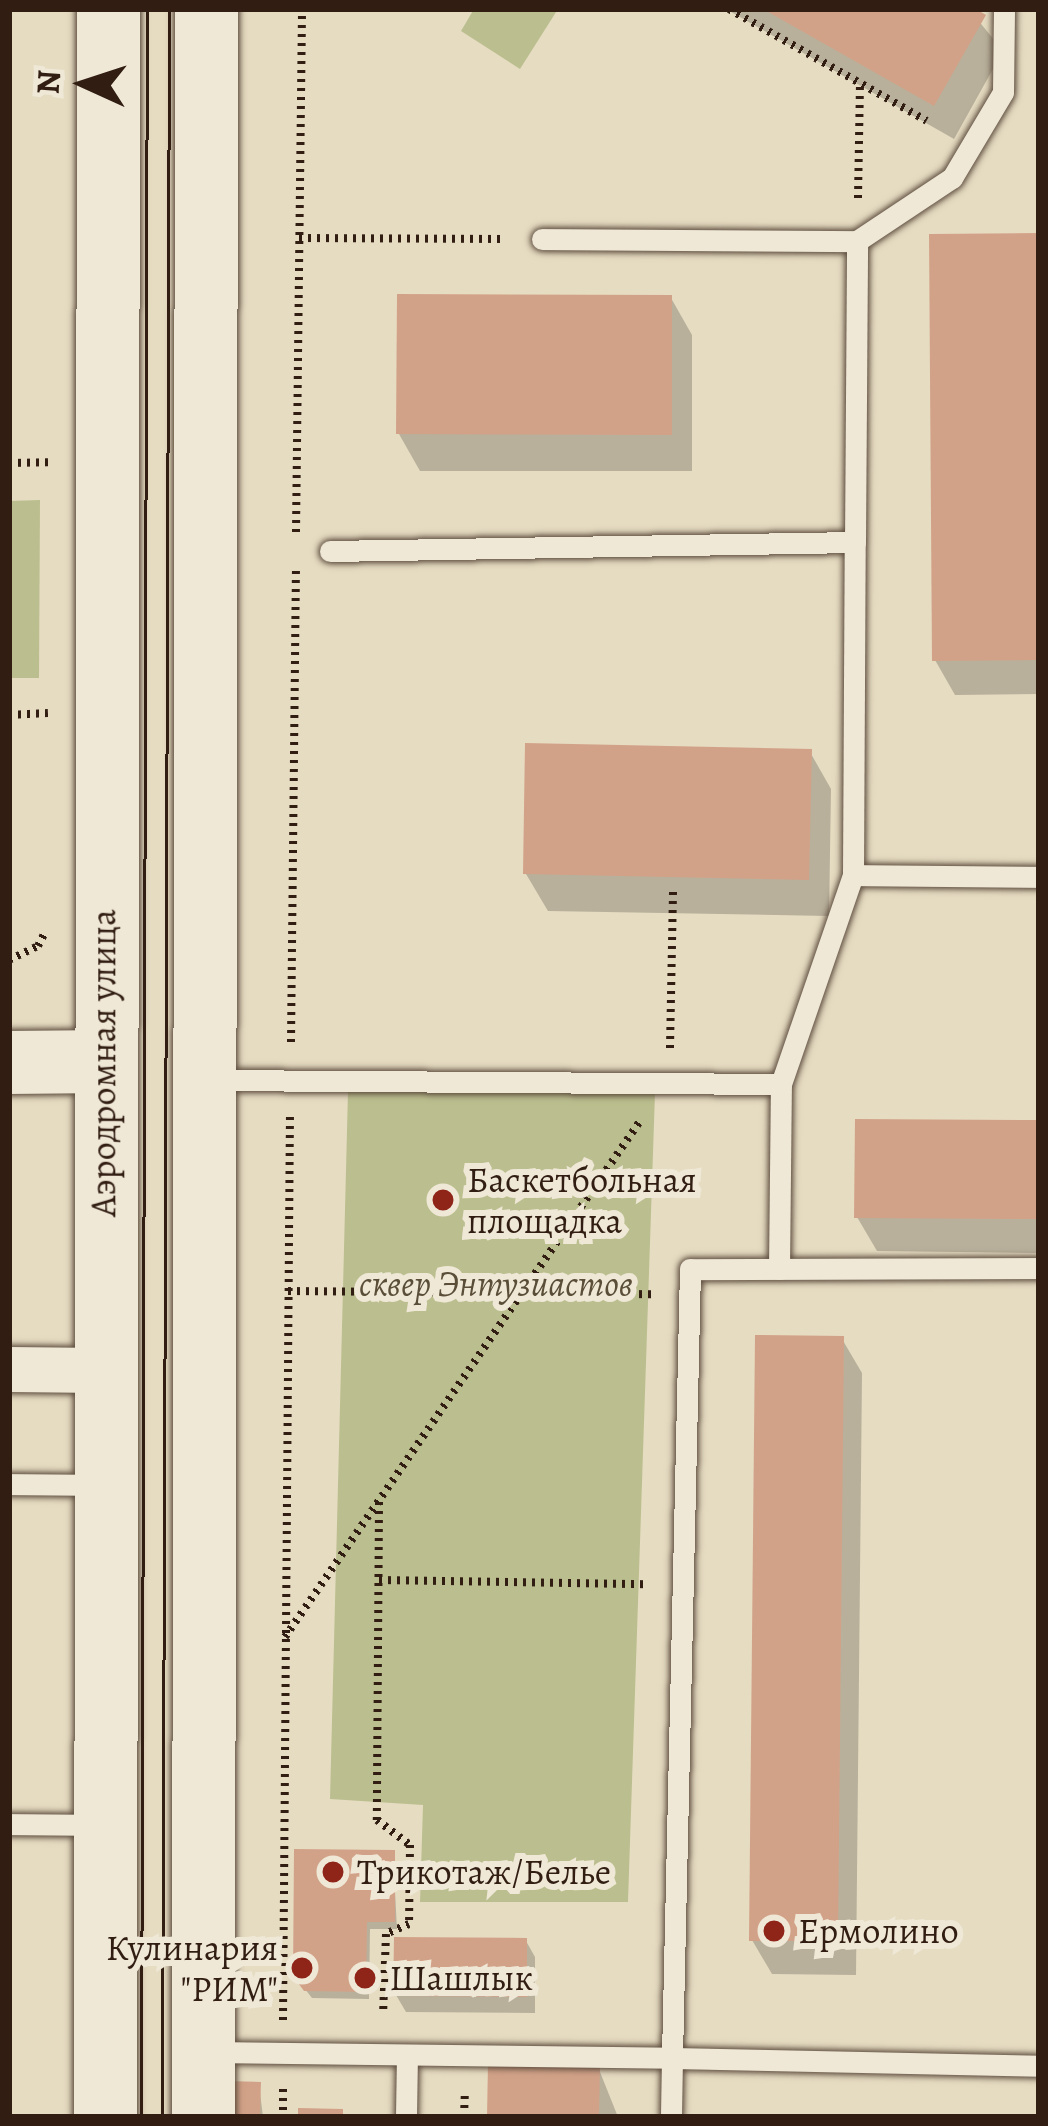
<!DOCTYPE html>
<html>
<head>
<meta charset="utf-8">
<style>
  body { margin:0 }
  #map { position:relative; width:1048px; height:2126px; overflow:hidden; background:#e6dcc2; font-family:Alegreya,serif }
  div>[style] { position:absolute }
  .green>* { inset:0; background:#bbbf8f }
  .shadow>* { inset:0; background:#0003 }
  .building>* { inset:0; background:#d2a288 }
  .path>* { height:8px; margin-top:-4px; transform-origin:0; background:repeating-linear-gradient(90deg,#311d12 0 3px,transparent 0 9px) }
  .roads { filter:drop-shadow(0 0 3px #5e4d3e) drop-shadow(0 0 3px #5e4d3e) }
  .lane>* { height:21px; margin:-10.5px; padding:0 10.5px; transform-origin:10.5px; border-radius:10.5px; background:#efe8d7 }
  .street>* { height:45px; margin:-22.5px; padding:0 22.5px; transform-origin:22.5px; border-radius:22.5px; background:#efe8d7 }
  .secondary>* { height:63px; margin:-31.5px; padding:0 31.5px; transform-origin:31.5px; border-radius:31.5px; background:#efe8d7 }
  .tram>* { height:3px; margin:-1.5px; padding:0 1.5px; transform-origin:1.5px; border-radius:1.5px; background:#311d12 }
  .dots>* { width:33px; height:33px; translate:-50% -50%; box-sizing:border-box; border:6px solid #efe8d7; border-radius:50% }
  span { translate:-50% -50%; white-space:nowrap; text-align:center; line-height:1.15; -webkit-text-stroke:12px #efe8d7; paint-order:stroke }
  .street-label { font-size:36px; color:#311d12 }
  .poi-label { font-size:36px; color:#311d12 }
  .left { translate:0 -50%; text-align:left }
  .right { translate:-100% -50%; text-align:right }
  .park-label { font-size:36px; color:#5a4e38; font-style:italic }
  .frame { position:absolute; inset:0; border:12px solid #311d12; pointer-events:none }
  .north { position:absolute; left:24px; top:24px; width:120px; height:120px; -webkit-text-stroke:9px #efe8d7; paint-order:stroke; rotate:273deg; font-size:33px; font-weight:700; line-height:48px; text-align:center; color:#311d12 }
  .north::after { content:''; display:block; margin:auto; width:42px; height:54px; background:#311d12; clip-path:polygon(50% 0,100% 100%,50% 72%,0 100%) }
</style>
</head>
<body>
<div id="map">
  <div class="green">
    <div style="clip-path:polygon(474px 9px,558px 9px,520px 69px,461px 31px)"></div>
    <div style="clip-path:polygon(40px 500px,39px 678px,9px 678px,9px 501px)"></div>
    <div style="clip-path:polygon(348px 1091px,655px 1093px,628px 1902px,420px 1902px,423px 1805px,330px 1799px)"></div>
  </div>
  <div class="shadow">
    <div style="clip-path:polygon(726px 9px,969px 9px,1003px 51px,954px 139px)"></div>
    <div style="clip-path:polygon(1039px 236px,1039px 694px,955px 695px,935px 660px)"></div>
    <div style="clip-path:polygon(671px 298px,692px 335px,692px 471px,420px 471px,399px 434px)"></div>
    <div style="clip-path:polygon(810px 752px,831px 789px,829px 916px,548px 911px,526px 874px)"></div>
    <div style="clip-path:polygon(1039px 1123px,1039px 1253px,877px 1251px,857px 1217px)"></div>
    <div style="clip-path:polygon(842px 1339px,862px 1373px,856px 1975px,772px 1974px,752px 1940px)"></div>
    <div style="clip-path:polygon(393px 1853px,397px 1929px,370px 1929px,369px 1999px,312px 1998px,301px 1984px)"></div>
    <div style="clip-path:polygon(526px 1941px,535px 1957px,535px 2013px,406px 2012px,396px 1995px)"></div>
    <div style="clip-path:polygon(598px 2067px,618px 2117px,490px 2117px)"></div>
    <div style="clip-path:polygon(259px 2085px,263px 2117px,227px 2117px)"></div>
  </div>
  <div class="building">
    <div style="clip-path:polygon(763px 9px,976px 9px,986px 15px,934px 106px)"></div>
    <div style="clip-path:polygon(1039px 233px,1039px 660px,932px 661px,929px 234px)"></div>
    <div style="clip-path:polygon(397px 294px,672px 295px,672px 435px,396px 434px)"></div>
    <div style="clip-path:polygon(525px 743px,812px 749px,809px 880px,523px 874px)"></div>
    <div style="clip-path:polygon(855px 1119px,1039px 1120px,1039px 1219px,854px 1218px)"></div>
    <div style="clip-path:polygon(755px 1335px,844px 1336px,838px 1941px,749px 1941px)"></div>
    <div style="clip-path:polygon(294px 1849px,395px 1850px,395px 1922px,367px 1922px,366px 1992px,304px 1991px,293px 1976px)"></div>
    <div style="clip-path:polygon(394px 1937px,527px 1938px,527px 1997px,393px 1996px)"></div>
    <div style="clip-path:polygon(488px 2062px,600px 2065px,599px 2117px,487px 2117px)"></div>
    <div style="clip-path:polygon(224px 2081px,261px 2082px,260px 2117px,224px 2117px)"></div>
    <div style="clip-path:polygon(298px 2108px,343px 2109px,343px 2117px,298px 2117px)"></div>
  </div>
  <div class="path">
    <div style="left:729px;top:9px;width:227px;rotate:29.5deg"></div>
    <div style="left:858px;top:198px;width:115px;rotate:-89deg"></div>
    <div style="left:299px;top:238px;width:205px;rotate:0.3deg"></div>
    <div style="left:9px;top:463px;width:39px;rotate:-1deg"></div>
    <div style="left:296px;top:532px;width:523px;rotate:-89.34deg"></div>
    <div style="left:9px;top:715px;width:39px;rotate:-3deg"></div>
    <div style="left:9px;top:960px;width:32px;rotate:-26deg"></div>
    <div style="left:38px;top:946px;width:13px;rotate:-63deg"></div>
    <div style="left:291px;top:1042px;width:471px;rotate:-89.4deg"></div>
    <div style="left:670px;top:1048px;width:157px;rotate:-88.9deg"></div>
    <div style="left:288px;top:1291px;width:364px;rotate:0.5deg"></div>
    <div style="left:379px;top:1502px;width:318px;rotate:90.4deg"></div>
    <div style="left:377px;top:1820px;width:41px;rotate:37.1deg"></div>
    <div style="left:410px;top:1845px;width:79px;rotate:90.7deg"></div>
    <div style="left:409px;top:1924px;width:25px;rotate:157deg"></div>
    <div style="left:386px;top:1934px;width:81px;rotate:92.1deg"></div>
    <div style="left:379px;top:1580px;width:267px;rotate:0.9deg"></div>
    <div style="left:285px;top:1637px;width:626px;rotate:-55.47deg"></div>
    <div style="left:283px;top:2020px;width:903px;rotate:-89.56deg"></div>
    <div style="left:283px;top:2089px;width:28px;rotate:90deg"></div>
    <div style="left:464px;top:2117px;width:24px;rotate:-88deg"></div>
  </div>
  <div class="roads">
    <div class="lane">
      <div style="left:542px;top:239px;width:315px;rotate:0.4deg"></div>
      <div style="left:857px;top:241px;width:114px;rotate:-33.6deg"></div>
      <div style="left:952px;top:178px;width:100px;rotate:-59.3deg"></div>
      <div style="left:1003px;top:92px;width:83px;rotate:-89.3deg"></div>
      <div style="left:330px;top:551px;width:525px;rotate:-0.98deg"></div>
      <div style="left:855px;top:542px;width:301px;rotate:-89.6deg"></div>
      <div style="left:853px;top:875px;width:186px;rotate:0.6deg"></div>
      <div style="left:211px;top:1080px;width:570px;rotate:0.4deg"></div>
      <div style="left:1039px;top:1268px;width:349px;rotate:179.8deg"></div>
      <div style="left:690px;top:1269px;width:789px;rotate:91.31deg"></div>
      <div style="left:672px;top:2058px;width:367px;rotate:1.2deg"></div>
      <div style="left:779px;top:1269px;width:185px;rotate:-89.4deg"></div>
      <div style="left:781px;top:1084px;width:221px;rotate:-71deg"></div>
      <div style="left:853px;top:875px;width:333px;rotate:-89.7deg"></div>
      <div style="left:9px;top:1484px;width:89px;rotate:0.6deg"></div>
      <div style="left:9px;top:1824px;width:89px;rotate:0.6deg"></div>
      <div style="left:210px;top:2052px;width:462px;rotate:0.7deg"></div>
      <div style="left:672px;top:2058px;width:59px;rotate:91deg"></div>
      <div style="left:406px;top:2117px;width:62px;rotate:-89.1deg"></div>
    </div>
    <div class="street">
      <div style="left:9px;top:1369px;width:93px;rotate:0.6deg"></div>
    </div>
    <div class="secondary">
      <div style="left:9px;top:1062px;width:94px;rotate:-0.6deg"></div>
      <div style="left:105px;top:2117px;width:2108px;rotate:-89.92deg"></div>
      <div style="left:203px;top:2117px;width:2108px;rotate:-89.92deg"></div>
    </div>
  </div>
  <div class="tram">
    <div style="left:141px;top:2117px;width:2108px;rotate:-89.84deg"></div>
    <div style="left:162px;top:2117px;width:2108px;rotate:-89.81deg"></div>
  </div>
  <div class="dots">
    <div style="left:443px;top:1200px;background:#8f2418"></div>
    <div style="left:333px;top:1872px;background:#8f2418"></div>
    <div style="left:774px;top:1931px;background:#8f2418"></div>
    <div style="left:302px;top:1968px;background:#8f2418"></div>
    <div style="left:365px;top:1978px;background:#8f2418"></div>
  </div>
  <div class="street-label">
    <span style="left:103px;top:1063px;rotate:-90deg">Аэродромная улица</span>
  </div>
  <div class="poi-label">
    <span class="left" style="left:467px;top:1200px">Баскетбольная<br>площадка</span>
    <span class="left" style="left:357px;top:1872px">Трикотаж/Белье</span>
    <span class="left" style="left:798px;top:1931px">Ермолино</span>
    <span class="right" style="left:278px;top:1968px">Кулинария<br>"РИМ"</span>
    <span class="left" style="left:389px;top:1978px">Шашлык</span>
  </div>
  <div class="park-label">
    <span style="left:496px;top:1284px">сквер Энтузиастов</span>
  </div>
  <div class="frame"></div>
  <div class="north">N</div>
</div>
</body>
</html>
